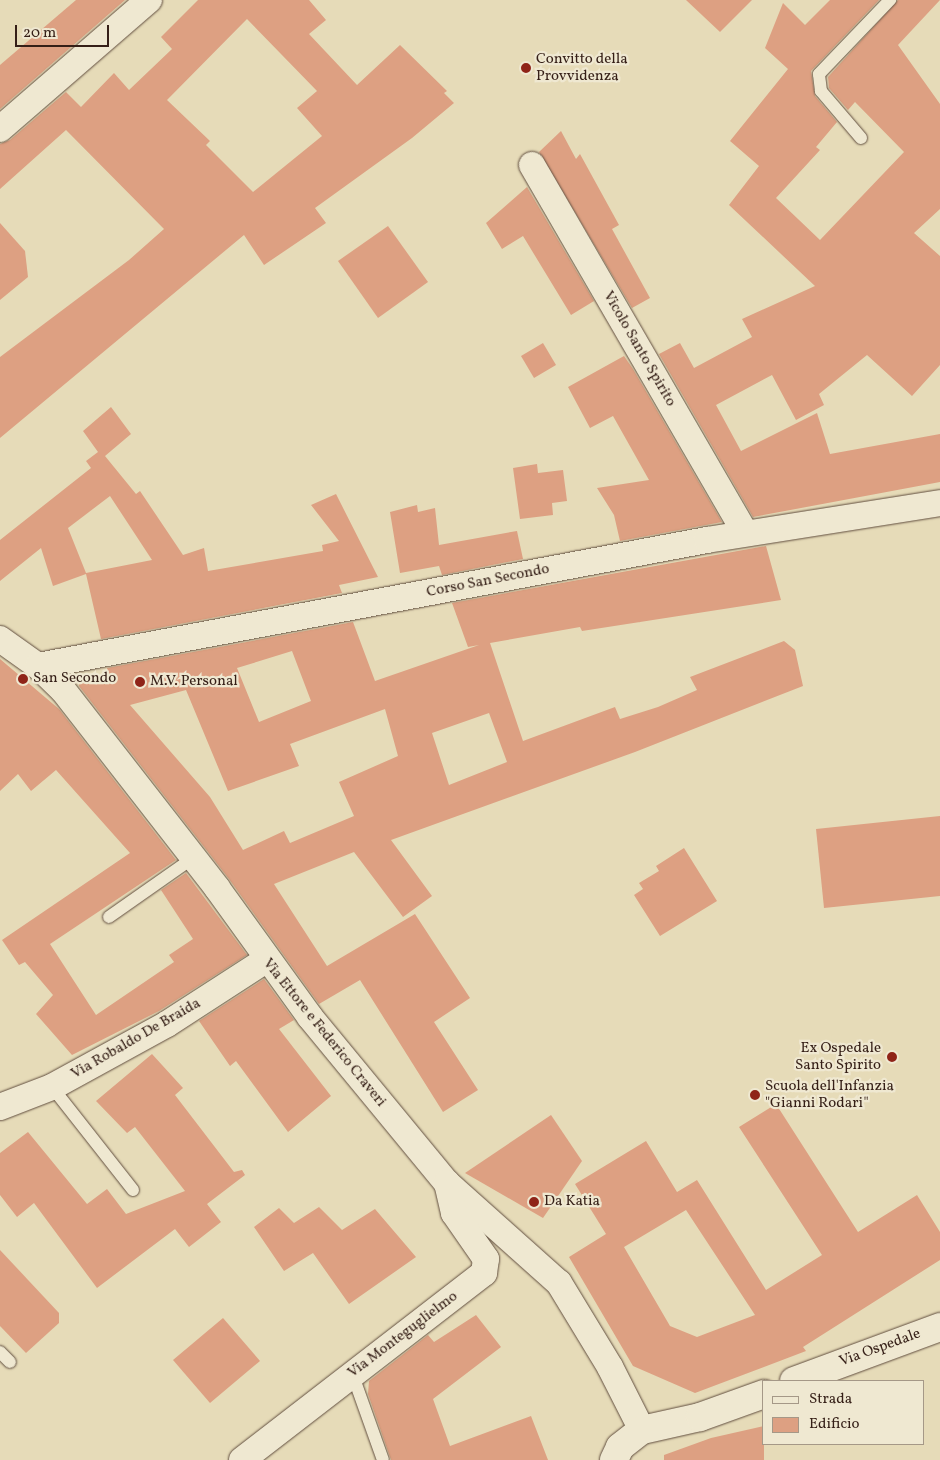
<!DOCTYPE html>
<html>
<head>
<meta charset="utf-8">
<style>
  body { margin:0 }
  #map { position:relative; width:940px; height:1460px; overflow:hidden; background:#e6dbb8; font-family:Vollkorn,serif }
  div>[style] { position:absolute }
  .building>* { inset:0; background:#dda082 }
  .roads { filter:drop-shadow(0 0 1px #614e3f) drop-shadow(0 0 1px #614e3f) }
  .service>* { height:12px; margin:-6px; padding:0 6px; transform-origin:6px; border-radius:6px; background:#efe8d1 }
  .minor>* { height:26px; margin:-13px; padding:0 13px; transform-origin:13px; border-radius:13px; background:#efe8d1 }
  .tertiary>* { height:28px; margin:-14px; padding:0 14px; transform-origin:14px; border-radius:14px; background:#efe8d1 }
  .dots>* { width:14px; height:14px; translate:-50% -50%; box-sizing:border-box; border:2px solid #efe8d1; border-radius:50% }
  span { translate:-50% -50%; white-space:nowrap; text-align:center; line-height:1.15; -webkit-text-stroke:4.5px #efe8d1; paint-order:stroke }
  .poi-label { font-size:15px; color:#351f17 }
  .left { translate:0 -50%; text-align:left }
  .right { translate:-100% -50%; text-align:right }
  .street-label { font-size:15px; color:#351f17 }
  .legend { position:absolute; left:762px; top:1380px; width:162px; height:65px; box-sizing:border-box; background:#efe8d1; border:1px solid #a59887; margin:0; padding:6px 9px; list-style:none; font-size:15px; color:#351f17 }
  .legend li { display:flex; align-items:center; gap:10px; height:25px }
  .legend b { width:25px; border:1px solid #a59887 }
  .scale { position:absolute; left:15px; top:25px; width:94px; height:22px; box-sizing:border-box; border:2px solid #351f17; border-top:0; padding-left:6px; font-size:15px; line-height:18px; white-space:nowrap; color:#351f17; -webkit-text-stroke:4px #efe8d1; paint-order:stroke }
</style>
</head>
<body>
<div id="map">
  <div class="building">
    <div style="clip-path:polygon(76px 0,125px 0,0 109px,0 65px)"></div>
    <div style="clip-path:polygon(evenodd,198px 0,309px 0,326px 20px,309px 34px,357px 85px,400px 45px,447px 91px,444px 93px,454px 103px,412px 138px,315px 208px,326px 223px,264px 265px,244px 235px,0 438px,0 357px,129px 260px,164px 229px,66px 130px,0 189px,0 144px,10px 140px,66px 92px,81px 107px,114px 73px,129px 90px,172px 49px,161px 37px,198px 0,247px 19px,317px 91px,297px 108px,322px 136px,253px 192px,206px 145px,210px 141px,167px 100px,247px 19px)"></div>
    <div style="clip-path:polygon(686px 0,752px 0,720px 32px)"></div>
    <div style="clip-path:polygon(830px 0,879px 0,811px 71px,815px 96px,837px 122px,816px 147px,820px 150px,776px 198px,820px 240px,904px 152px,855px 102px,848px 110px,829px 88px,828px 77px,898px 0,940px 0,898px 45px,940px 104px,940px 209px,914px 233px,940px 256px,940px 365px,912px 396px,867px 355px,819px 394px,824px 405px,796px 420px,772px 375px,716px 405px,741px 451px,817px 413px,830px 454px,940px 434px,940px 482px,753px 517px,659px 354px,680px 343px,694px 368px,752px 337px,742px 319px,815px 286px,729px 205px,759px 166px,730px 141px,788px 69px,765px 48px,783px 3px,805px 25px)"></div>
    <div style="clip-path:polygon(561px 131px,576px 159px,580px 154px,619px 225px,612px 229px,650px 298px,632px 308px,539px 152px)"></div>
    <div style="clip-path:polygon(527px 187px,594px 301px,571px 315px,523px 236px,502px 249px,486px 223px)"></div>
    <div style="clip-path:polygon(0 223px,25px 251px,28px 277px,0 300px)"></div>
    <div style="clip-path:polygon(388px 226px,428px 282px,378px 318px,338px 261px)"></div>
    <div style="clip-path:polygon(543px 343px,556px 365px,534px 378px,521px 356px)"></div>
    <div style="clip-path:polygon(624px 356px,633px 369px,722px 522px,620px 541px,614px 515px,597px 488px,649px 480px,613px 416px,590px 428px,568px 387px)"></div>
    <div style="clip-path:polygon(evenodd,111px 407px,131px 434px,105px 456px,136px 494px,140px 491px,183px 555px,204px 548px,208px 571px,323px 551px,322px 545px,339px 541px,311px 505px,336px 494px,378px 577px,339px 585px,342px 593px,101px 639px,86px 574px,53px 586px,41px 548px,0 581px,0 540px,91px 468px,86px 461px,98px 452px,83px 431px,111px 407px,110px 496px,152px 560px,86px 573px,68px 528px,110px 496px)"></div>
    <div style="clip-path:polygon(537px 464px,538px 473px,563px 470px,567px 501px,552px 503px,553px 515px,520px 519px,513px 468px)"></div>
    <div style="clip-path:polygon(417px 505px,418px 512px,435px 508px,439px 545px,517px 531px,523px 559px,442px 575px,439px 566px,400px 573px,390px 512px)"></div>
    <div style="clip-path:polygon(evenodd,766px 546px,781px 600px,582px 631px,580px 627px,490px 643px,523px 741px,615px 707px,620px 719px,658px 707px,697px 690px,690px 677px,784px 641px,795px 650px,803px 686px,635px 752px,391px 840px,432px 896px,403px 917px,354px 852px,274px 884px,327px 966px,415px 914px,470px 998px,434px 1022px,478px 1090px,443px 1112px,360px 980px,319px 1004px,229px 879px,79px 686px,80px 680px,108px 673px,107px 668px,353px 622px,375px 681px,479px 645px,468px 647px,452px 603px,766px 546px,292px 651px,311px 701px,259px 722px,237px 668px,292px 651px,766px 546px,186px 690px,228px 791px,299px 766px,290px 744px,385px 709px,398px 756px,339px 782px,354px 816px,290px 843px,284px 831px,243px 850px,210px 797px,130px 705px,186px 690px,766px 546px,489px 713px,507px 762px,449px 785px,432px 733px,489px 713px)"></div>
    <div style="clip-path:polygon(0 659px,59px 709px,176px 860px,50px 944px,96px 1015px,174px 962px,169px 955px,193px 939px,161px 890px,186px 873px,247px 955px,159px 1011px,72px 1055px,36px 1014px,53px 995px,25px 962px,19px 965px,2px 940px,130px 853px,56px 770px,31px 791px,18px 774px,0 791px)"></div>
    <div style="clip-path:polygon(940px 816px,940px 896px,824px 908px,816px 829px)"></div>
    <div style="clip-path:polygon(684px 848px,717px 901px,660px 936px,634px 895px,643px 889px,639px 883px,659px 871px,656px 866px)"></div>
    <div style="clip-path:polygon(264px 979px,294px 1020px,279px 1029px,331px 1096px,288px 1132px,236px 1061px,230px 1066px,199px 1021px)"></div>
    <div style="clip-path:polygon(152px 1054px,183px 1088px,175px 1095px,234px 1172px,242px 1170px,245px 1175px,207px 1204px,221px 1222px,189px 1247px,175px 1229px,97px 1288px,34px 1203px,17px 1217px,0 1195px,0 1153px,28px 1132px,87px 1204px,107px 1189px,126px 1214px,185px 1191px,135px 1127px,127px 1133px,96px 1101px)"></div>
    <div style="clip-path:polygon(evenodd,776px 1104px,858px 1232px,917px 1195px,940px 1232px,940px 1260px,803px 1347px,806px 1351px,695px 1393px,633px 1366px,569px 1257px,606px 1234px,575px 1184px,646px 1141px,677px 1192px,697px 1180px,766px 1290px,822px 1255px,739px 1127px,776px 1104px,686px 1210px,755px 1315px,697px 1337px,670px 1326px,624px 1247px,686px 1210px)"></div>
    <div style="clip-path:polygon(551px 1115px,582px 1161px,543px 1218px,465px 1173px)"></div>
    <div style="clip-path:polygon(319px 1207px,342px 1230px,375px 1209px,416px 1257px,349px 1304px,313px 1253px,284px 1271px,254px 1227px,279px 1208px,294px 1223px)"></div>
    <div style="clip-path:polygon(0 1250px,59px 1313px,59px 1323px,26px 1353px,0 1326px)"></div>
    <div style="clip-path:polygon(476px 1315px,501px 1347px,433px 1399px,450px 1446px,531px 1416px,548px 1460px,391px 1460px,368px 1394px,369px 1381px,428px 1335px,434px 1342px)"></div>
    <div style="clip-path:polygon(223px 1318px,260px 1361px,210px 1403px,173px 1360px)"></div>
    <div style="clip-path:polygon(764px 1426px,764px 1460px,664px 1460px,664px 1455px,711px 1438px)"></div>
  </div>
  <div class="roads">
    <div class="service">
      <div style="left:861px;top:138px;width:62px;rotate:-130.4deg"></div>
      <div style="left:821px;top:91px;width:17px;rotate:-97deg"></div>
      <div style="left:819px;top:74px;width:103px;rotate:-46.2deg"></div>
      <div style="left:109px;top:917px;width:103px;rotate:-35.1deg"></div>
      <div style="left:52px;top:1087px;width:131px;rotate:51.8deg"></div>
      <div style="left:0;top:1352px;width:14px;rotate:45deg"></div>
      <div style="left:352px;top:1373px;width:92px;rotate:70.4deg"></div>
    </div>
    <div class="minor">
      <div style="left:0;top:129px;width:197px;rotate:-40.9deg"></div>
      <div style="left:532px;top:165px;width:425px;rotate:59.9deg"></div>
      <div style="left:0;top:639px;width:47px;rotate:35.4deg"></div>
      <div style="left:38px;top:666px;width:35px;rotate:44deg"></div>
      <div style="left:63px;top:690px;width:251px;rotate:52.1deg"></div>
      <div style="left:217px;top:888px;width:159px;rotate:54.2deg"></div>
      <div style="left:310px;top:1017px;width:215px;rotate:50.5deg"></div>
      <div style="left:447px;top:1183px;width:150px;rotate:41.8deg"></div>
      <div style="left:559px;top:1283px;width:98px;rotate:58.7deg"></div>
      <div style="left:610px;top:1367px;width:71px;rotate:63.1deg"></div>
      <div style="left:38px;top:666px;width:681px;rotate:-10.67deg"></div>
      <div style="left:707px;top:540px;width:236px;rotate:-9deg"></div>
      <div style="left:0;top:1107px;width:56px;rotate:-21deg"></div>
      <div style="left:52px;top:1087px;width:131px;rotate:-28.7deg"></div>
      <div style="left:167px;top:1024px;width:118px;rotate:-32.9deg"></div>
      <div style="left:242px;top:1460px;width:306px;rotate:-37.7deg"></div>
      <div style="left:484px;top:1273px;width:14px;rotate:-82deg"></div>
      <div style="left:486px;top:1259px;width:56px;rotate:-124.8deg"></div>
      <div style="left:454px;top:1213px;width:31px;rotate:-103deg"></div>
    </div>
    <div class="tertiary">
      <div style="left:794px;top:1381px;width:156px;rotate:-20.3deg"></div>
      <div style="left:614px;top:1460px;width:14px;rotate:-65deg"></div>
      <div style="left:620px;top:1447px;width:28px;rotate:-38deg"></div>
      <div style="left:642px;top:1430px;width:59px;rotate:-12.6deg"></div>
      <div style="left:700px;top:1417px;width:68px;rotate:-19.8deg"></div>
    </div>
  </div>
  <div class="dots">
    <div style="left:526px;top:68px;background:#8f2418"></div>
    <div style="left:23px;top:679px;background:#8f2418"></div>
    <div style="left:140px;top:682px;background:#8f2418"></div>
    <div style="left:892px;top:1057px;background:#8f2418"></div>
    <div style="left:755px;top:1095px;background:#8f2418"></div>
    <div style="left:534px;top:1202px;background:#8f2418"></div>
  </div>
  <div class="poi-label">
    <span class="left" style="left:536px;top:68px">Convitto della<br>Provvidenza</span>
    <span class="left" style="left:33px;top:679px">San Secondo</span>
    <span class="left" style="left:150px;top:682px">M.V. Personal</span>
    <span class="right" style="left:881px;top:1057px">Ex Ospedale<br>Santo Spirito</span>
    <span class="left" style="left:765px;top:1095px">Scuola dell'Infanzia<br>"Gianni Rodari"</span>
    <span class="left" style="left:544px;top:1202px">Da Katia</span>
  </div>
  <div class="street-label">
    <span style="left:639px;top:349px;rotate:60deg">Vicolo Santo Spirito</span>
    <span style="left:488px;top:581px;rotate:-11deg">Corso San Secondo</span>
    <span style="left:324px;top:1033px;rotate:51deg">Via Ettore e Federico Craveri</span>
    <span style="left:136px;top:1039px;rotate:-30deg">Via Robaldo De Braida</span>
    <span style="left:403px;top:1335px;rotate:-37deg">Via Monteguglielmo</span>
    <span style="left:880px;top:1348px;rotate:-20deg">Via Ospedale</span>
  </div>
  <ul class="legend">
  <li><b style="height:6px;background:#efe8d1"></b>Strada</li>
  <li><b style="height:14px;background:#dda082"></b>Edificio</li>
  </ul>
  <div class="scale">20 m</div>
</div>
</body>
</html>
